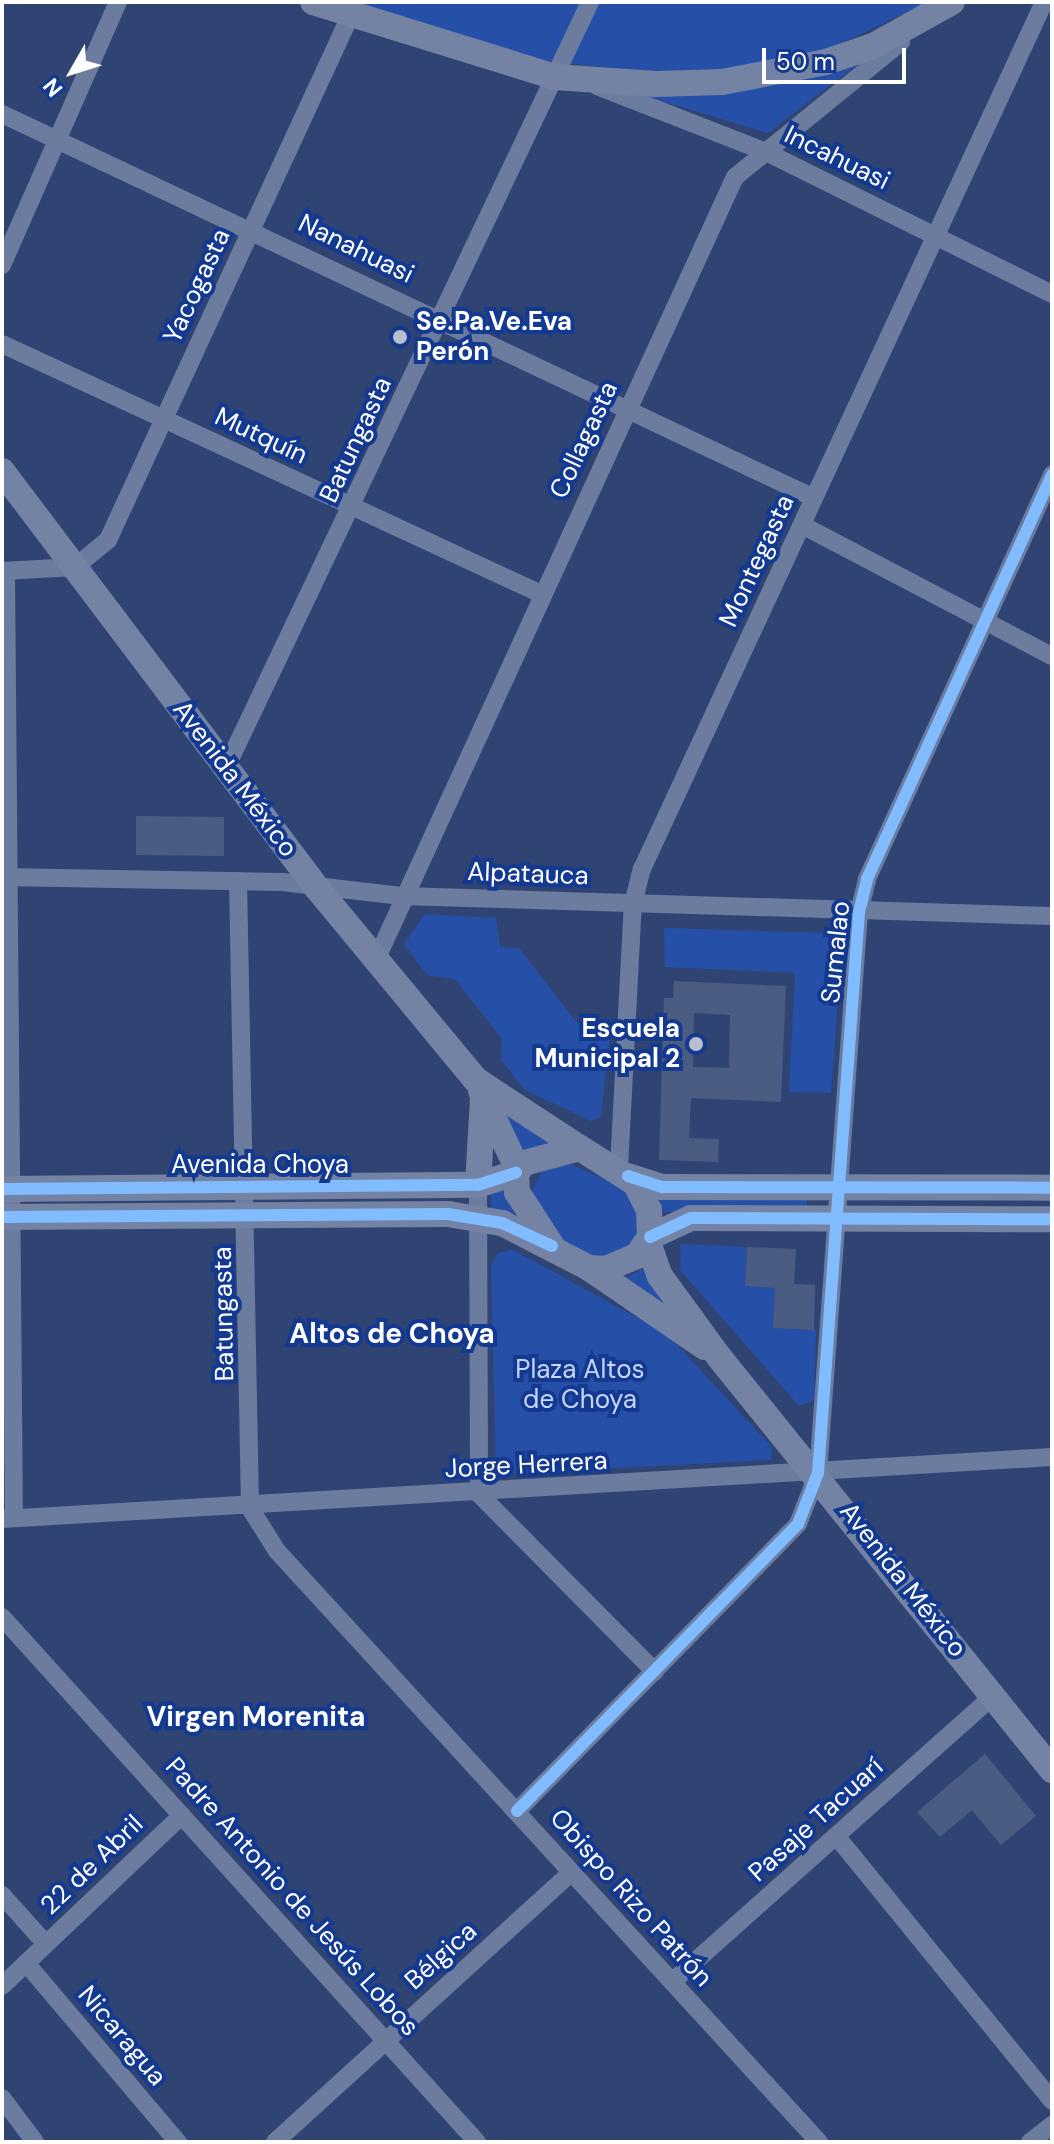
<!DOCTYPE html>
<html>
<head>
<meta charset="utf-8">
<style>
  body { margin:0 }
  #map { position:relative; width:1054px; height:2144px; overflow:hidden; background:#304474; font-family:"DM Sans",sans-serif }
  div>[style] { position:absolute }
  .green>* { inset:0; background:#2650a8 }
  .building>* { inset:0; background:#4b5c82 }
  .minor>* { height:18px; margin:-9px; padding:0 9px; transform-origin:9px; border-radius:9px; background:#6c7c9f }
  .secondary>* { height:26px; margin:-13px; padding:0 13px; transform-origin:13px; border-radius:13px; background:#7482a4 }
  .cycleway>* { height:12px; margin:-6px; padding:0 6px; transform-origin:6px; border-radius:6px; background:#80bcff }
  .dots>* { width:22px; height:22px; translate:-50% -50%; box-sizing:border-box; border:4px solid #133991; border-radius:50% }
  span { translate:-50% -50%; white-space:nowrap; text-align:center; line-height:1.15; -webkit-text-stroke:8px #133991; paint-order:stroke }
  .street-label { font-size:26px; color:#fff }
  .poi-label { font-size:26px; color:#fff; font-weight:700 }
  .left { translate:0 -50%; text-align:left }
  .right { translate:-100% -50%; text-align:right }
  .park-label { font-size:26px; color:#c7d8fc }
  .neighbourhood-label { font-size:28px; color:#fff; font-weight:700 }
  .frame { position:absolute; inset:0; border:4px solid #fff; pointer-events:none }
  .north { position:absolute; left:32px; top:32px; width:80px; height:80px; -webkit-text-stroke:6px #133991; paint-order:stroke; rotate:231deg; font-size:22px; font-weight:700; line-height:32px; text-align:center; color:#fff }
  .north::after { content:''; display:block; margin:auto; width:28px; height:36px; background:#fff; clip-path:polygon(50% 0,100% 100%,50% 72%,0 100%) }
  .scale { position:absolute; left:762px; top:48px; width:144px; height:36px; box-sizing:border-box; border:4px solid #fff; border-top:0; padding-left:10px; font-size:24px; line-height:28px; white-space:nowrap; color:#fff; -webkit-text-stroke:6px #133991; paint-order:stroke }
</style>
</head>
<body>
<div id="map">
  <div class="green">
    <div style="clip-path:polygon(348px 2px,928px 2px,825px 51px,726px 70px,656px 72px,543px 61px)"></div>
    <div style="clip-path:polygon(858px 64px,768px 133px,645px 96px,777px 85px)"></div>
    <div style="clip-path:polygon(425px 914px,496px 918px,500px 947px,519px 948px,577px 1023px,611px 1027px,601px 1116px,591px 1121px,525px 1090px,501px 1060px,502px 1039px,455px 979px,427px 975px,404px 944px)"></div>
    <div style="clip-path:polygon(664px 928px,832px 933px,842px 944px,831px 1093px,789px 1092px,795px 973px,665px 967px)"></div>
    <div style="clip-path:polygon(502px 1113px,555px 1140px,520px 1153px)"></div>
    <div style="clip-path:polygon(564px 1162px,626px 1188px,641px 1223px,634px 1246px,603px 1258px,569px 1249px,530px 1194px,542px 1171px)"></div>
    <div style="clip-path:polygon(509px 1185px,511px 1207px,517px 1219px,491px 1211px,491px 1193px)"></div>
    <div style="clip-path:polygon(657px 1196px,807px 1199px,807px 1209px,664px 1212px)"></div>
    <div style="clip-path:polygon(680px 1244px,747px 1247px,745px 1286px,775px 1288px,774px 1328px,816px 1330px,814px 1401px,799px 1406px,681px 1271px)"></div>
    <div style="clip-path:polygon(513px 1250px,666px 1333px,772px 1447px,771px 1460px,496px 1474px,491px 1266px,498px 1253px)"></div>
    <div style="clip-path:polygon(646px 1267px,693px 1329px,620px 1281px)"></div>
  </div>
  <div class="building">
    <div style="clip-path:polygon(136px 816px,224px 817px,224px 856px,136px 855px)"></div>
    <div style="clip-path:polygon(evenodd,674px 981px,786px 986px,781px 1102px,691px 1098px,689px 1138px,719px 1139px,718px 1162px,659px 1160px,664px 998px,673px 998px,674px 981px,694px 1013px,730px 1015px,729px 1068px,693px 1067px,694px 1013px)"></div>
    <div style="clip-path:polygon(747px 1247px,796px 1249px,794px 1284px,815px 1285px,814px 1330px,773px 1328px,775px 1288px,745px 1286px)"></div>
    <div style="clip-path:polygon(985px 1754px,1036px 1816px,1001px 1845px,972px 1810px,940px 1837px,917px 1812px)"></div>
  </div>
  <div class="minor">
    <div style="left:597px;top:86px;width:179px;rotate:21.3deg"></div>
    <div style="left:764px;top:151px;width:322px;rotate:26.4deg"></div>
    <div style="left:2px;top:114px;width:898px;rotate:25.31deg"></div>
    <div style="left:2px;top:265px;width:287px;rotate:-66.2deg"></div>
    <div style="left:2px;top:344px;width:594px;rotate:24.88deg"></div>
    <div style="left:802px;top:525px;width:282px;rotate:27.7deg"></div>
    <div style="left:2px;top:571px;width:73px;rotate:-3.1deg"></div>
    <div style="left:75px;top:567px;width:43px;rotate:-39.3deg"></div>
    <div style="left:108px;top:540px;width:579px;rotate:-65.2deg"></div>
    <div style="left:6px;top:571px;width:947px;rotate:89.52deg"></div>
    <div style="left:226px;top:768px;width:848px;rotate:-64.58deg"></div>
    <div style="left:2px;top:877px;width:280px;rotate:1deg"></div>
    <div style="left:282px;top:882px;width:120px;rotate:6.7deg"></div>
    <div style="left:401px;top:896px;width:651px;rotate:1.76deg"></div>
    <div style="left:238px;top:881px;width:627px;rotate:88.9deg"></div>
    <div style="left:250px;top:1508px;width:51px;rotate:57.9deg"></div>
    <div style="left:277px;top:1551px;width:802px;rotate:47.48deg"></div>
    <div style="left:376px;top:960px;width:861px;rotate:-65.37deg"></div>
    <div style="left:735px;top:177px;width:214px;rotate:-39.1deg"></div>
    <div style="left:619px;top:1168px;width:264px;rotate:-87deg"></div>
    <div style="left:633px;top:904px;width:36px;rotate:-76deg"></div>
    <div style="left:642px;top:869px;width:956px;rotate:-65.12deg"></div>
    <div style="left:478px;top:1185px;width:309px;rotate:89.8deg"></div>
    <div style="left:479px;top:1494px;width:250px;rotate:45.3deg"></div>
    <div style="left:2px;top:1519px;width:1052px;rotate:-3.38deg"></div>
    <div style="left:2px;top:1617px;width:708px;rotate:47.86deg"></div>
    <div style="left:517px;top:1811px;width:402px;rotate:-45.6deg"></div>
    <div style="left:798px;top:1524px;width:55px;rotate:-68.6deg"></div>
    <div style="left:818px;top:1473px;width:562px;rotate:-85.82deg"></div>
    <div style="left:859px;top:912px;width:34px;rotate:-76deg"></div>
    <div style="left:867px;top:879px;width:445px;rotate:-65.4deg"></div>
    <div style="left:837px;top:1837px;width:340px;rotate:50.8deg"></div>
    <div style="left:2px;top:1895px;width:66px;rotate:48.1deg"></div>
    <div style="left:26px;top:1963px;width:235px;rotate:49.7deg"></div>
    <div style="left:672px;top:1982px;width:430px;rotate:-41.7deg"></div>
    <div style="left:2px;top:1986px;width:248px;rotate:-43.5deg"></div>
    <div style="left:2px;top:2098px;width:55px;rotate:53.1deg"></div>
    <div style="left:275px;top:2142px;width:401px;rotate:-42.3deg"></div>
    <div style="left:1030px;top:2142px;width:28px;rotate:-38deg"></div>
  </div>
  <div class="secondary">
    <div style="left:313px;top:2px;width:253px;rotate:17.2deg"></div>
    <div style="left:555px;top:77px;width:101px;rotate:4deg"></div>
    <div style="left:656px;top:84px;width:66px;rotate:-1.7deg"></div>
    <div style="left:722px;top:82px;width:106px;rotate:-10.9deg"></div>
    <div style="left:826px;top:62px;width:50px;rotate:-18.8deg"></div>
    <div style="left:873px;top:46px;width:90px;rotate:-29.1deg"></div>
    <div style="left:2px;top:471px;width:523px;rotate:52.93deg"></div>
    <div style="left:317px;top:888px;width:249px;rotate:50.4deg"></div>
    <div style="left:476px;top:1080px;width:124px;rotate:33.2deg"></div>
    <div style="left:481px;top:1091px;width:87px;rotate:64.9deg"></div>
    <div style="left:628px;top:1176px;width:36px;rotate:18deg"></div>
    <div style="left:662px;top:1187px;width:390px;rotate:0.1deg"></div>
    <div style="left:478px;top:1185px;width:87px;rotate:-86.7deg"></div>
    <div style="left:2px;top:1189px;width:476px;rotate:-0.5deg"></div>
    <div style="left:478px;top:1185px;width:40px;rotate:-18deg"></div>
    <div style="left:2px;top:1217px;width:446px;rotate:-0.4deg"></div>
    <div style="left:448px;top:1214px;width:55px;rotate:9.5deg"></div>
    <div style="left:502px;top:1223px;width:98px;rotate:27.3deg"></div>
    <div style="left:589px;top:1268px;width:17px;rotate:3deg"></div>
    <div style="left:606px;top:1269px;width:34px;rotate:-23deg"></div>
    <div style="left:637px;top:1256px;width:23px;rotate:-56deg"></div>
    <div style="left:650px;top:1237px;width:27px;rotate:-92deg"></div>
    <div style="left:649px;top:1210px;width:30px;rotate:-117deg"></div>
    <div style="left:635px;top:1183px;width:65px;rotate:-147.5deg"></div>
    <div style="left:580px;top:1148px;width:58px;rotate:165deg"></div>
    <div style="left:524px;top:1163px;width:13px;rotate:129deg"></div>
    <div style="left:516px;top:1173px;width:19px;rotate:87deg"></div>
    <div style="left:517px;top:1192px;width:64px;rotate:57.1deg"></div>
    <div style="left:650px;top:1237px;width:45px;rotate:-24.9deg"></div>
    <div style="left:691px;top:1218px;width:361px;rotate:0.2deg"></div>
    <div style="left:648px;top:1242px;width:36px;rotate:71deg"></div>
    <div style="left:660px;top:1276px;width:100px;rotate:53.9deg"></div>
    <div style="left:719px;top:1357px;width:531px;rotate:51.12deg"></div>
    <div style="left:589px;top:1268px;width:140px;rotate:34.3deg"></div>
  </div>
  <div class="cycleway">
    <div style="left:628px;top:1176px;width:36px;rotate:18deg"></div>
    <div style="left:662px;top:1187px;width:390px;rotate:0.1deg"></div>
    <div style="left:2px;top:1189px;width:476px;rotate:-0.5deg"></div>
    <div style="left:478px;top:1185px;width:40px;rotate:-18deg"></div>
    <div style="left:2px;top:1217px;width:446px;rotate:-0.4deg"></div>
    <div style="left:448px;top:1214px;width:55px;rotate:9.5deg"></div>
    <div style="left:502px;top:1223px;width:55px;rotate:24.7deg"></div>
    <div style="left:650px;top:1237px;width:45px;rotate:-24.9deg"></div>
    <div style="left:691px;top:1218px;width:361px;rotate:0.2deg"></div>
    <div style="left:517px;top:1811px;width:402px;rotate:-45.6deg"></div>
    <div style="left:798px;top:1524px;width:55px;rotate:-68.6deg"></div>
    <div style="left:818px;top:1473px;width:562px;rotate:-85.82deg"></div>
    <div style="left:859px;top:912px;width:34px;rotate:-76deg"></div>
    <div style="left:867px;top:879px;width:445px;rotate:-65.4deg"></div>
  </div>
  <div class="dots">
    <div style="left:400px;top:337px;background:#b7bece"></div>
    <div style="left:696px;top:1044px;background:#b7bece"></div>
  </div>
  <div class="street-label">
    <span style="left:837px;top:158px;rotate:26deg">Incahuasi</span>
    <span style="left:356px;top:249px;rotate:26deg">Nanahuasi</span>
    <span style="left:197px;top:286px;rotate:-65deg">Yacogasta</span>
    <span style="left:261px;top:436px;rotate:25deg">Mutquín</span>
    <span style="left:356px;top:440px;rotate:-65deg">Batungasta</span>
    <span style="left:584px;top:440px;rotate:-65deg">Collagasta</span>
    <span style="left:757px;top:561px;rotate:-65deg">Montegasta</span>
    <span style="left:235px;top:779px;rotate:53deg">Avenida México</span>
    <span style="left:528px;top:874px;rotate:2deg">Alpatauca</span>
    <span style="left:836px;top:952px;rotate:-84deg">Sumalao</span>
    <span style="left:260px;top:1165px">Avenida Choya</span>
    <span style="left:224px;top:1314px;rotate:-91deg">Batungasta</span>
    <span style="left:526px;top:1465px;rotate:-3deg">Jorge Herrera</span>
    <span style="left:903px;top:1580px;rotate:52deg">Avenida México</span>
    <span style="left:816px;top:1820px;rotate:-42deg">Pasaje Tacuarí</span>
    <span style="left:92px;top:1865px;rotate:-44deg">22 de Abril</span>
    <span style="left:292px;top:1897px;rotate:48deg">Padre Antonio de Jesús Lobos</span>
    <span style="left:631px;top:1898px;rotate:48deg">Obispo Rizo Patrón</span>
    <span style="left:441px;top:1956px;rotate:-42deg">Bélgica</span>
    <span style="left:122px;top:2036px;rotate:50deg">Nicaragua</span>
  </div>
  <div class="poi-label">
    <span class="left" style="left:416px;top:337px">Se.Pa.Ve.Eva<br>Perón</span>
    <span class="right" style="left:680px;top:1044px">Escuela<br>Municipal 2</span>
  </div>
  <div class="park-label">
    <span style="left:580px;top:1385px">Plaza Altos<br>de Choya</span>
  </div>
  <div class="neighbourhood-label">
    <span style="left:392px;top:1334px">Altos de Choya</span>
    <span style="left:256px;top:1717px">Virgen Morenita</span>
  </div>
  <div class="frame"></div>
  <div class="north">N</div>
  <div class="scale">50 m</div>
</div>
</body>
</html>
